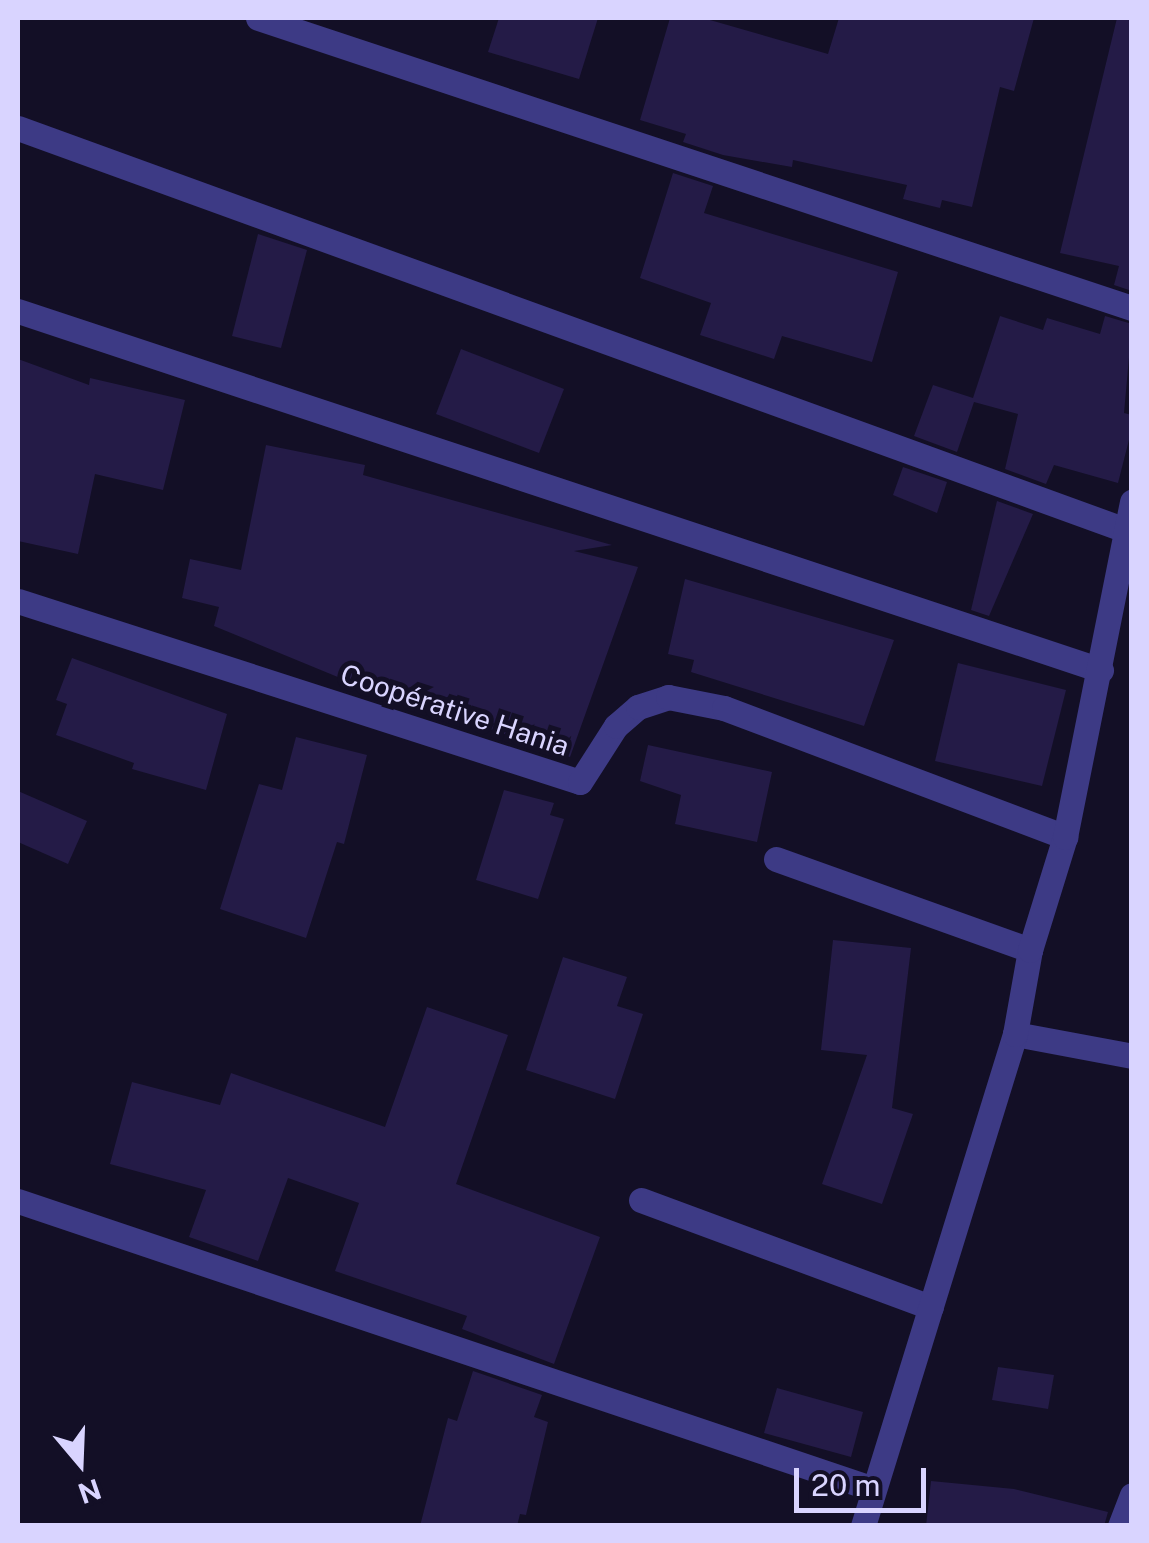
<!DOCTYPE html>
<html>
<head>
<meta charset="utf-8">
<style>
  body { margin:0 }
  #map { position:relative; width:1149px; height:1543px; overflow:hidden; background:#130f26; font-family:"Public Sans",sans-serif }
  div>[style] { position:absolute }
  .building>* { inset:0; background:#241b47 }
  .minor>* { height:25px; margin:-12.5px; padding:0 12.5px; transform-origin:12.5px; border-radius:12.5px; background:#3d3a85 }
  span { translate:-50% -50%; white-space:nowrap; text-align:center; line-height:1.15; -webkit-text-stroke:10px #130f26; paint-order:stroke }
  .street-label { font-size:28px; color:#d9d4ff }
  .frame { position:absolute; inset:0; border:20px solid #d9d4ff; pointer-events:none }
  .north { position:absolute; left:30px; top:1413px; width:100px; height:100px; -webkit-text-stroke:8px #130f26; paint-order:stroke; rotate:161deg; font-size:28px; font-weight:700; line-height:40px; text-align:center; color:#d9d4ff }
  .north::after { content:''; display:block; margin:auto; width:35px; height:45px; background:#d9d4ff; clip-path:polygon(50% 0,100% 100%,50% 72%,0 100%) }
  .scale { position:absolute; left:794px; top:1468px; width:132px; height:45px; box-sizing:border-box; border:5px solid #d9d4ff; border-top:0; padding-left:12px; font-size:30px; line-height:35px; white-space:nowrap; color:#d9d4ff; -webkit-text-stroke:8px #130f26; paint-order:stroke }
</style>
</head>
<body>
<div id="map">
  <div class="building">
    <div style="clip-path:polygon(499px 18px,598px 18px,579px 79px,488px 52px)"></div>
    <div style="clip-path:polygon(670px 18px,703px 18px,828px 54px,839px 18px,1034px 18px,1014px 91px,1000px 87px,972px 207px,942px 200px,940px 208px,903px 199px,907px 185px,793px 160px,792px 167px,723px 155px,683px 142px,686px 134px,640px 120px)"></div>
    <div style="clip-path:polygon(1117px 18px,1132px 18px,1132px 291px,1114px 285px,1119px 266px,1060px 253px)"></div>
    <div style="clip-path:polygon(673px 173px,713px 186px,704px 213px,898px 272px,872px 362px,782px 336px,774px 359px,700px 335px,711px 303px,640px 278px)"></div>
    <div style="clip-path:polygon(258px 234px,307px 250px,281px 348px,232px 336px)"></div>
    <div style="clip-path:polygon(1000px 316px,1043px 330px,1047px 318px,1100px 334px,1105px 316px,1132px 324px,1124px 413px,1132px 415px,1132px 428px,1118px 483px,1054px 465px,1046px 484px,1005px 469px,1018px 414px,974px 402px,957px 452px,914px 436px,933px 385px,973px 398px)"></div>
    <div style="clip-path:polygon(461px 349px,564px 389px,539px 453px,436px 414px)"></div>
    <div style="clip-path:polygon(18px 359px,89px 385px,90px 378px,185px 400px,163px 490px,95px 474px,78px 554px,18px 541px)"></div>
    <div style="clip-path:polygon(266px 445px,365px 465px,363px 475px,612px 545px,574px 551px,638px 567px,570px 757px,415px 703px,413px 708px,214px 626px,219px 607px,182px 598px,190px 559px,241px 570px)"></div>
    <div style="clip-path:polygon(903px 467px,947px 482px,937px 513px,893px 495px)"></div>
    <div style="clip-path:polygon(997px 501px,1033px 514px,989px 616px,971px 610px)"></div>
    <div style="clip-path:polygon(685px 579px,894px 640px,864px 726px,691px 672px,694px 660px,668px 654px)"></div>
    <div style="clip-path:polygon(72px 658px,227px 714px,206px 790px,132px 769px,134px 763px,56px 735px,67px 704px,56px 700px)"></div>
    <div style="clip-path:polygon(958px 663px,1066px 690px,1042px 786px,935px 761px)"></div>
    <div style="clip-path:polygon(296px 737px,367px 755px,344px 844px,337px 842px,306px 938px,220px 909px,259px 784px,282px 790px)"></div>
    <div style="clip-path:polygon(648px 745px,772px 772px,757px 842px,675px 824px,681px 795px,640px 781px)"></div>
    <div style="clip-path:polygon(504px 790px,554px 803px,550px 815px,564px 819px,538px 899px,476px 880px)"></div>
    <div style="clip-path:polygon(18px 791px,87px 821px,68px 864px,18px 842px)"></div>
    <div style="clip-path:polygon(833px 940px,911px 948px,892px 1108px,913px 1114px,882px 1204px,822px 1184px,867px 1055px,821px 1050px)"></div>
    <div style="clip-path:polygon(563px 957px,627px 977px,617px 1006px,643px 1014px,615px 1099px,526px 1070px)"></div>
    <div style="clip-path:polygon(427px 1007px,508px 1035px,456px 1184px,600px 1237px,554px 1364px,462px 1329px,467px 1316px,335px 1271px,359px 1203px,288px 1178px,258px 1261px,189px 1237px,206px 1190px,110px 1164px,132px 1082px,220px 1105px,231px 1073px,385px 1127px)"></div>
    <div style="clip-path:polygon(998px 1367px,1054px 1375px,1048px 1409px,992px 1400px)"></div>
    <div style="clip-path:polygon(473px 1371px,542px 1395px,534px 1417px,548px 1422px,526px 1515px,520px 1514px,517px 1526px,420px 1526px,448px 1418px,457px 1421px)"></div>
    <div style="clip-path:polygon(777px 1388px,863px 1412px,851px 1457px,764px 1433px)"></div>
    <div style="clip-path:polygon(931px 1481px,1014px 1489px,1108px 1512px,1104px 1526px,926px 1526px)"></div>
  </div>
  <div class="minor">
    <div style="left:258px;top:18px;width:921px;rotate:18.36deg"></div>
    <div style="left:18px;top:128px;width:1176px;rotate:19.95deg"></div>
    <div style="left:18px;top:311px;width:1141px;rotate:18.34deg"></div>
    <div style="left:18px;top:601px;width:590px;rotate:17.85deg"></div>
    <div style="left:580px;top:782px;width:67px;rotate:-57.3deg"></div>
    <div style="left:616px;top:726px;width:29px;rotate:-41deg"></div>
    <div style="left:638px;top:707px;width:32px;rotate:-18deg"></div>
    <div style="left:668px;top:697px;width:57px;rotate:11.1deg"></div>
    <div style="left:724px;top:708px;width:365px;rotate:20.7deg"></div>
    <div style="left:776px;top:859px;width:270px;rotate:19.7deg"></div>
    <div style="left:1015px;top:1034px;width:119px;rotate:10.6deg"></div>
    <div style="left:641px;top:1200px;width:309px;rotate:20.3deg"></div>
    <div style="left:18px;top:1201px;width:900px;rotate:18.6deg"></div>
    <div style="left:863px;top:1526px;width:515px;rotate:-72.83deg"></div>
    <div style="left:1015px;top:1034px;width:85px;rotate:-79.9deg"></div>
    <div style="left:1030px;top:950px;width:118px;rotate:-72.8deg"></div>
    <div style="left:1065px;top:837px;width:342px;rotate:-78.7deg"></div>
    <div style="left:1120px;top:1526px;width:33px;rotate:-69deg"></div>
  </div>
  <div class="street-label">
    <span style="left:455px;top:710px;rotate:18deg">Coopérative Hania</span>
  </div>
  <div class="frame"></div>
  <div class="north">N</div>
  <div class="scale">20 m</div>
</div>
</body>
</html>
